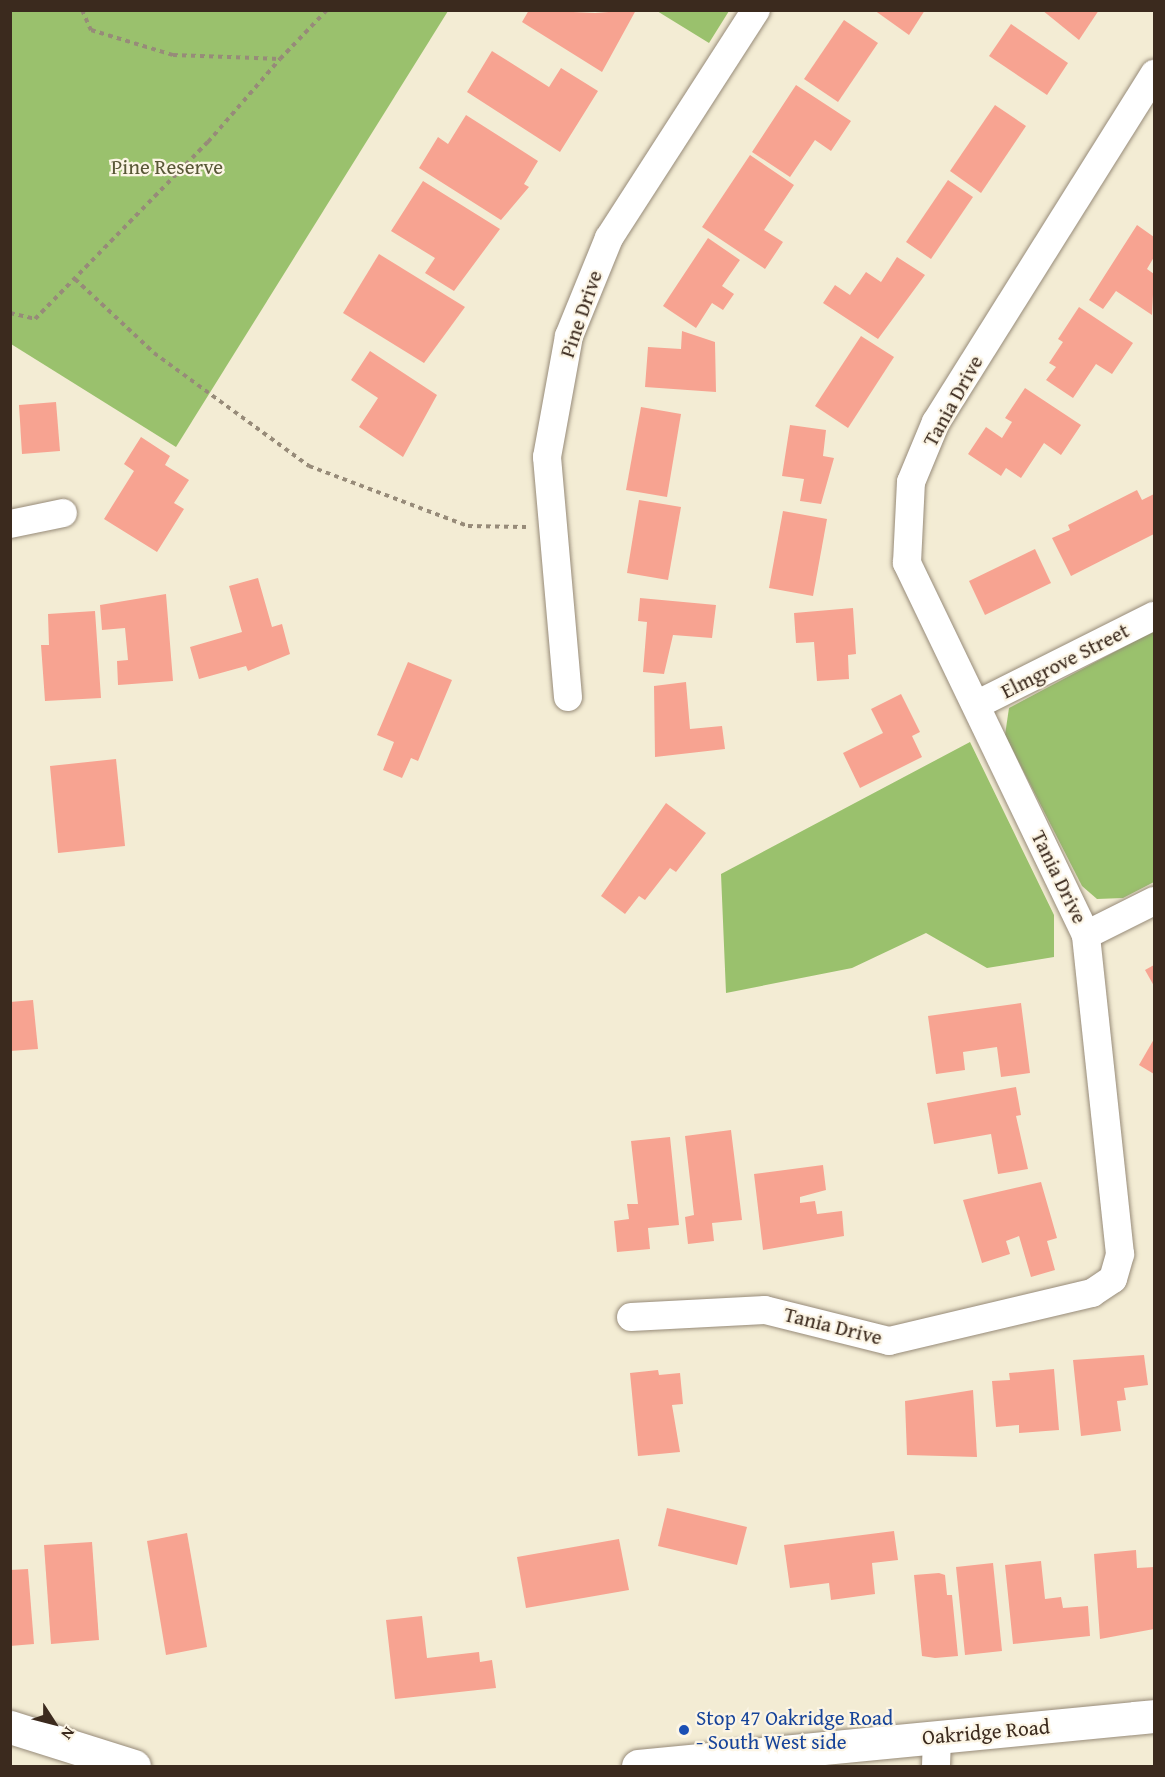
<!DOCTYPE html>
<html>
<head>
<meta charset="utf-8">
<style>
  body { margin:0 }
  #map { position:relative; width:1165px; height:1777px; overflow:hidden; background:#f3ecd4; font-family:"Gentium Book Plus",serif }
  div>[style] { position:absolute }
  .green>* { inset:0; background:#9ac16d }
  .building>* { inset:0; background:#f7a391 }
  .path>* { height:4px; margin-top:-2px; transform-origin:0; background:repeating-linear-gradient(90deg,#978b79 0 4.5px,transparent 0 9px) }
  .roads { filter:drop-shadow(0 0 2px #978b79) drop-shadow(0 0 2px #978b79) }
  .minor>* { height:28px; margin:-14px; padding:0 14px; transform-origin:14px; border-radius:14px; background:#fff }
  .tertiary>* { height:33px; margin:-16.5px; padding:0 16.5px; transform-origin:16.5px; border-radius:16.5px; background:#fff }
  .dots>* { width:16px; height:16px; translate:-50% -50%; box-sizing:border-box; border:3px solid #fcf5e5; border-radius:50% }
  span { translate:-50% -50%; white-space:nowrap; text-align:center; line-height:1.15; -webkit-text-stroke:4.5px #fcf5e5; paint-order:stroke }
  .park-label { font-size:21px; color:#585736 }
  .street-label { font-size:21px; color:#3b2a1e }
  .transit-label { font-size:21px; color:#164399 }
  .left { translate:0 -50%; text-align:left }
  .frame { position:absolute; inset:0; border:12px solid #3b2a1e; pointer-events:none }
  .north { position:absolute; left:24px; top:1693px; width:60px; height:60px; -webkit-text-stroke:4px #fcf5e5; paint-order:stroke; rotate:126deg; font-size:16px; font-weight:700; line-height:24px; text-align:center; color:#3b2a1e }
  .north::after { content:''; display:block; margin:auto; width:21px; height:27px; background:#3b2a1e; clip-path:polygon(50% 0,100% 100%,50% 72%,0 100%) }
</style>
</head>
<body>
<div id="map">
  <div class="green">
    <div style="clip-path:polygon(10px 11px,448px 11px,176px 447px,11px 344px)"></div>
    <div style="clip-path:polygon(657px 11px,729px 11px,709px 43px)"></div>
    <div style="clip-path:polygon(1154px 631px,1154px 882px,1123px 898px,1097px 899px,1082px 886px,1005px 735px,1009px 708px)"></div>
    <div style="clip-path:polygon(970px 742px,1054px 915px,1054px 957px,987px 968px,926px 933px,852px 968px,726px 993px,721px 874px)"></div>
  </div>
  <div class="building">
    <div style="clip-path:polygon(529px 10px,595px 13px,636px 10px,602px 72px,522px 22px)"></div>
    <div style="clip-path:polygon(874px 10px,925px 10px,909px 35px)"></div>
    <div style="clip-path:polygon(1042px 10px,1099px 10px,1079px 40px)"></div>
    <div style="clip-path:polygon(844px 20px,878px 43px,838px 102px,804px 79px)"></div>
    <div style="clip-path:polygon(1011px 24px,1068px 63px,1047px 95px,989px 56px)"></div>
    <div style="clip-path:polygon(492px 51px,549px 87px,561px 68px,598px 91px,560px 152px,467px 92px)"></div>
    <div style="clip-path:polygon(796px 85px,851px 121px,831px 151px,815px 140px,790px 177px,752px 152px)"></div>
    <div style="clip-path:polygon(995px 105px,1026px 126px,981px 193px,950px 171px)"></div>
    <div style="clip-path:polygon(466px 115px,538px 161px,524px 184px,529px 187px,501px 220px,419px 168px,438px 137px,448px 144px)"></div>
    <div style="clip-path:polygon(750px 155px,794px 185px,764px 230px,783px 242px,765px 269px,702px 227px)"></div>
    <div style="clip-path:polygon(948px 180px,973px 197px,931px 259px,906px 242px)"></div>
    <div style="clip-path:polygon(423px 181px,500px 229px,454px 291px,425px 273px,435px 258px,391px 231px)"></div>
    <div style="clip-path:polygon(1137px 225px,1154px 237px,1154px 257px,1147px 269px,1154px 274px,1152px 315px,1116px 291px,1103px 309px,1089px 300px)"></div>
    <div style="clip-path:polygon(708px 238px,740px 260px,722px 286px,734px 294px,723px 310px,712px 303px,696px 328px,663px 306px)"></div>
    <div style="clip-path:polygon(379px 254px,465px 307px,424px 363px,343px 313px)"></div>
    <div style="clip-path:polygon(897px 257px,925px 275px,878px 339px,823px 303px,835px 285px,850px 295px,866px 272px,881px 282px)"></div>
    <div style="clip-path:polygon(1079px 307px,1133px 343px,1112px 374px,1096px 364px,1073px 398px,1046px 380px,1056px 367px,1049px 363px,1063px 342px,1058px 339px)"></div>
    <div style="clip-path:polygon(682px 331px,715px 342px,716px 392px,645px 387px,648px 347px,681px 349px)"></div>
    <div style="clip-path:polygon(861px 336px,894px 357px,848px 428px,815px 406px)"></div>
    <div style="clip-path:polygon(370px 351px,437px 395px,403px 457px,359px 427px,378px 398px,351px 380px)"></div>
    <div style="clip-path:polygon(1025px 388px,1081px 425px,1061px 455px,1044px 443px,1021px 478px,1006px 468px,1001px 476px,968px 454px,986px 427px,1002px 438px,1012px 422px,1005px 418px)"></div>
    <div style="clip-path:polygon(56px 402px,60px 451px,22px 454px,19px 405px)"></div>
    <div style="clip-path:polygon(641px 407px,681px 414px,667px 497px,626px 490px)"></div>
    <div style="clip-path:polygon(790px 425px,826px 430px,823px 456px,834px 458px,821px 504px,800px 501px,804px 479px,782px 476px)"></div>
    <div style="clip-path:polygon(141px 437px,170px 456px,165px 465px,189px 480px,174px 503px,184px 509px,157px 552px,104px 519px,134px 471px,124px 464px)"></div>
    <div style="clip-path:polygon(1137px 490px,1142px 500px,1154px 494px,1154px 534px,1071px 576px,1052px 538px,1070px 530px,1068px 525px)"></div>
    <div style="clip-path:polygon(639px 500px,681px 507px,668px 580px,627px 573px)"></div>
    <div style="clip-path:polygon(783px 511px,827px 519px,813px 596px,769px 588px)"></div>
    <div style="clip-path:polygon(1035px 549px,1051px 583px,985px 615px,969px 581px)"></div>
    <div style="clip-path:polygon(258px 578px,272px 627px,282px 624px,290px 654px,248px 671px,246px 666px,199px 679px,190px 647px,242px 632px,229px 586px)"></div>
    <div style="clip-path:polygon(166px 594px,173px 681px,118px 685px,117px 661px,128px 660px,125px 628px,102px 630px,100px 605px)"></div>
    <div style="clip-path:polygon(640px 598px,716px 605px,712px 638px,673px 635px,664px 674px,643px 672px,647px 622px,638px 621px)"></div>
    <div style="clip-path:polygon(853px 608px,856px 654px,848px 655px,849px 679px,817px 681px,814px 642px,796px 643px,794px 613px)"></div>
    <div style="clip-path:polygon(95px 611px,101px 698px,45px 701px,41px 645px,49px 645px,48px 614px)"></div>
    <div style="clip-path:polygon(408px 662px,452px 680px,418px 761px,411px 758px,402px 778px,383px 770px,394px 742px,377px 735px)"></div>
    <div style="clip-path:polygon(686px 682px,690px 729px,722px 726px,725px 749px,655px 757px,654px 686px)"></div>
    <div style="clip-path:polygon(901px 694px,920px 732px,912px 736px,922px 757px,860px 788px,843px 753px,883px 733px,871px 709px)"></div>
    <div style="clip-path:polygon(116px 759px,125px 846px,58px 853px,50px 766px)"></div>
    <div style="clip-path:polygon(666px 803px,706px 833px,676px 872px,670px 868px,645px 900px,639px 896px,625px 914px,601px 896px)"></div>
    <div style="clip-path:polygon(1154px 965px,1154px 986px,1145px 970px)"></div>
    <div style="clip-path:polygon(33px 1000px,38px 1049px,10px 1051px,10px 1002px)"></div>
    <div style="clip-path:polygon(1021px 1003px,1030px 1073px,1001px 1077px,997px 1047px,963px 1052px,965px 1070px,936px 1074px,928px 1016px)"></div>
    <div style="clip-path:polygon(1154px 1039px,1154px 1074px,1139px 1065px)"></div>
    <div style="clip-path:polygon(1016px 1087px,1021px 1115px,1016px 1116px,1028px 1169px,998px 1174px,991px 1134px,934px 1144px,927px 1103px)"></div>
    <div style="clip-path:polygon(731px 1130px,742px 1220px,712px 1223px,714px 1241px,688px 1244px,685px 1217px,694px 1215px,685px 1136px)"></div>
    <div style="clip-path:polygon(670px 1137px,679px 1225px,648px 1228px,650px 1249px,617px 1252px,614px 1221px,629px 1219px,627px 1204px,638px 1204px,631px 1141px)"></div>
    <div style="clip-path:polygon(823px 1165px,826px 1190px,800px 1197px,800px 1203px,815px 1201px,817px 1214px,842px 1211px,844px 1236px,763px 1250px,754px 1174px)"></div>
    <div style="clip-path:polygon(1041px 1182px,1057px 1238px,1047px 1241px,1055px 1270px,1031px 1277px,1019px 1236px,1006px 1241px,1010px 1254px,982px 1263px,963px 1200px)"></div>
    <div style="clip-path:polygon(1144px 1355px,1148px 1385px,1124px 1388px,1126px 1400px,1117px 1401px,1121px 1431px,1081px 1436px,1073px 1360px)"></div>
    <div style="clip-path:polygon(1054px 1369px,1059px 1430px,1019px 1433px,1019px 1425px,996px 1427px,992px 1381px,1010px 1380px,1009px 1373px)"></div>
    <div style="clip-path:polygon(658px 1370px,659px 1375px,680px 1373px,683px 1404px,672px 1405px,680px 1452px,638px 1456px,630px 1373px)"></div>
    <div style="clip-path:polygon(973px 1390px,977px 1457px,907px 1455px,905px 1401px)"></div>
    <div style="clip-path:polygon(667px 1508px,747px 1527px,737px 1565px,658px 1546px)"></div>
    <div style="clip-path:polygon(894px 1531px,898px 1560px,872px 1563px,875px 1594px,831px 1600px,829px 1583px,790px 1588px,784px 1545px)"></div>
    <div style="clip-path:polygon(187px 1533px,207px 1647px,166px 1655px,147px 1541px)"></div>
    <div style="clip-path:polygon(619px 1539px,629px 1590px,526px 1608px,517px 1557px)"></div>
    <div style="clip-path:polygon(92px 1542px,99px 1640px,51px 1644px,44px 1545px)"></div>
    <div style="clip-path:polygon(1136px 1550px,1137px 1568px,1154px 1567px,1154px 1629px,1100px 1639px,1094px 1554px)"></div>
    <div style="clip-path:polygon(1041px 1561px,1045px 1599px,1061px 1597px,1063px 1608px,1088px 1606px,1090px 1636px,1013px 1644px,1005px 1565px)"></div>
    <div style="clip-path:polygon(993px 1563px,1002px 1651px,965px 1655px,956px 1567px)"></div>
    <div style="clip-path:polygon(28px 1569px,34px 1644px,10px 1646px,10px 1570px)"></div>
    <div style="clip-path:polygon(939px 1573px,945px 1575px,947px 1595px,952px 1595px,958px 1656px,935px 1658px,922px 1656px,914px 1575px)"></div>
    <div style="clip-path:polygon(422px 1616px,427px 1658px,479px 1652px,480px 1662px,492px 1660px,496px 1688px,395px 1699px,386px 1620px)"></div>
  </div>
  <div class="path">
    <div style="left:82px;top:10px;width:22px;rotate:66deg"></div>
    <div style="left:91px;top:30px;width:86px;rotate:17deg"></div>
    <div style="left:173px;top:55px;width:107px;rotate:2.1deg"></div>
    <div style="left:280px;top:59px;width:68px;rotate:-46.2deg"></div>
    <div style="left:75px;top:279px;width:108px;rotate:43.1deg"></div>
    <div style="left:154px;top:353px;width:192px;rotate:36.1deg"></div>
    <div style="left:309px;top:466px;width:170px;rotate:20.7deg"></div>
    <div style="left:468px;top:526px;width:58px;rotate:1deg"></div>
    <div style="left:10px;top:313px;width:26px;rotate:13deg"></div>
    <div style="left:35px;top:319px;width:248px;rotate:-45.7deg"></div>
    <div style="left:208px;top:142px;width:110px;rotate:-49.1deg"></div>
  </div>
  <div class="roads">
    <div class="minor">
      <div style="left:10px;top:524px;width:54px;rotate:-11.7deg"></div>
      <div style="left:568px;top:697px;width:241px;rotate:-95deg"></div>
      <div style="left:547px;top:457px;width:123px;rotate:-79.7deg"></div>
      <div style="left:569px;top:336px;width:106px;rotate:-67.8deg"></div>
      <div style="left:609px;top:238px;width:271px;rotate:-57.2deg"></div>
      <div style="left:976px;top:705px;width:199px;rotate:-26.6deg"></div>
      <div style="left:1086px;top:935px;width:76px;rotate:-26.6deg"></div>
      <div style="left:631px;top:1317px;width:134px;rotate:-3deg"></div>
      <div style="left:765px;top:1310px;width:128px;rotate:14deg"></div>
      <div style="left:889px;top:1341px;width:209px;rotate:-13.3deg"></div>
      <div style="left:1092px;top:1293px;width:25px;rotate:-34deg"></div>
      <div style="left:1113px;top:1279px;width:26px;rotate:-74deg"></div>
      <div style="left:1120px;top:1254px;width:321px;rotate:-96.1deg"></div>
      <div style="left:1086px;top:935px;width:413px;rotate:-115.7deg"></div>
      <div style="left:907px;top:563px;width:81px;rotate:-87.2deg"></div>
      <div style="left:911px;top:482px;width:65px;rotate:-67.4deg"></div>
      <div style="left:936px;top:422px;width:411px;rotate:-57.9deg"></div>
      <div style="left:936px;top:1766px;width:29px;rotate:-88deg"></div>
    </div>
    <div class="tertiary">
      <div style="left:10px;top:1727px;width:130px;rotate:17.5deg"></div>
      <div style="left:638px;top:1766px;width:518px;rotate:-5.53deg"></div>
    </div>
  </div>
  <div class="dots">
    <div style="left:684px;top:1730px;background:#1a4fb4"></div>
  </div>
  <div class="park-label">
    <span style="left:167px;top:167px">Pine Reserve</span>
  </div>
  <div class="street-label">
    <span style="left:581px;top:314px;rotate:-71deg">Pine Drive</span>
    <span style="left:953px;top:401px;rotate:-61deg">Tania Drive</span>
    <span style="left:1065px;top:661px;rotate:-27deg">Elmgrove Street</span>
    <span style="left:1059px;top:877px;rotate:64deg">Tania Drive</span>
    <span style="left:833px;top:1326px;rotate:14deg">Tania Drive</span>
    <span style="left:986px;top:1732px;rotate:-5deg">Oakridge Road</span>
  </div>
  <div class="transit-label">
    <span class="left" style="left:696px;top:1730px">Stop 47 Oakridge Road<br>- South West side</span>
  </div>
  <div class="frame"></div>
  <div class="north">N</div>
</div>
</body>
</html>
